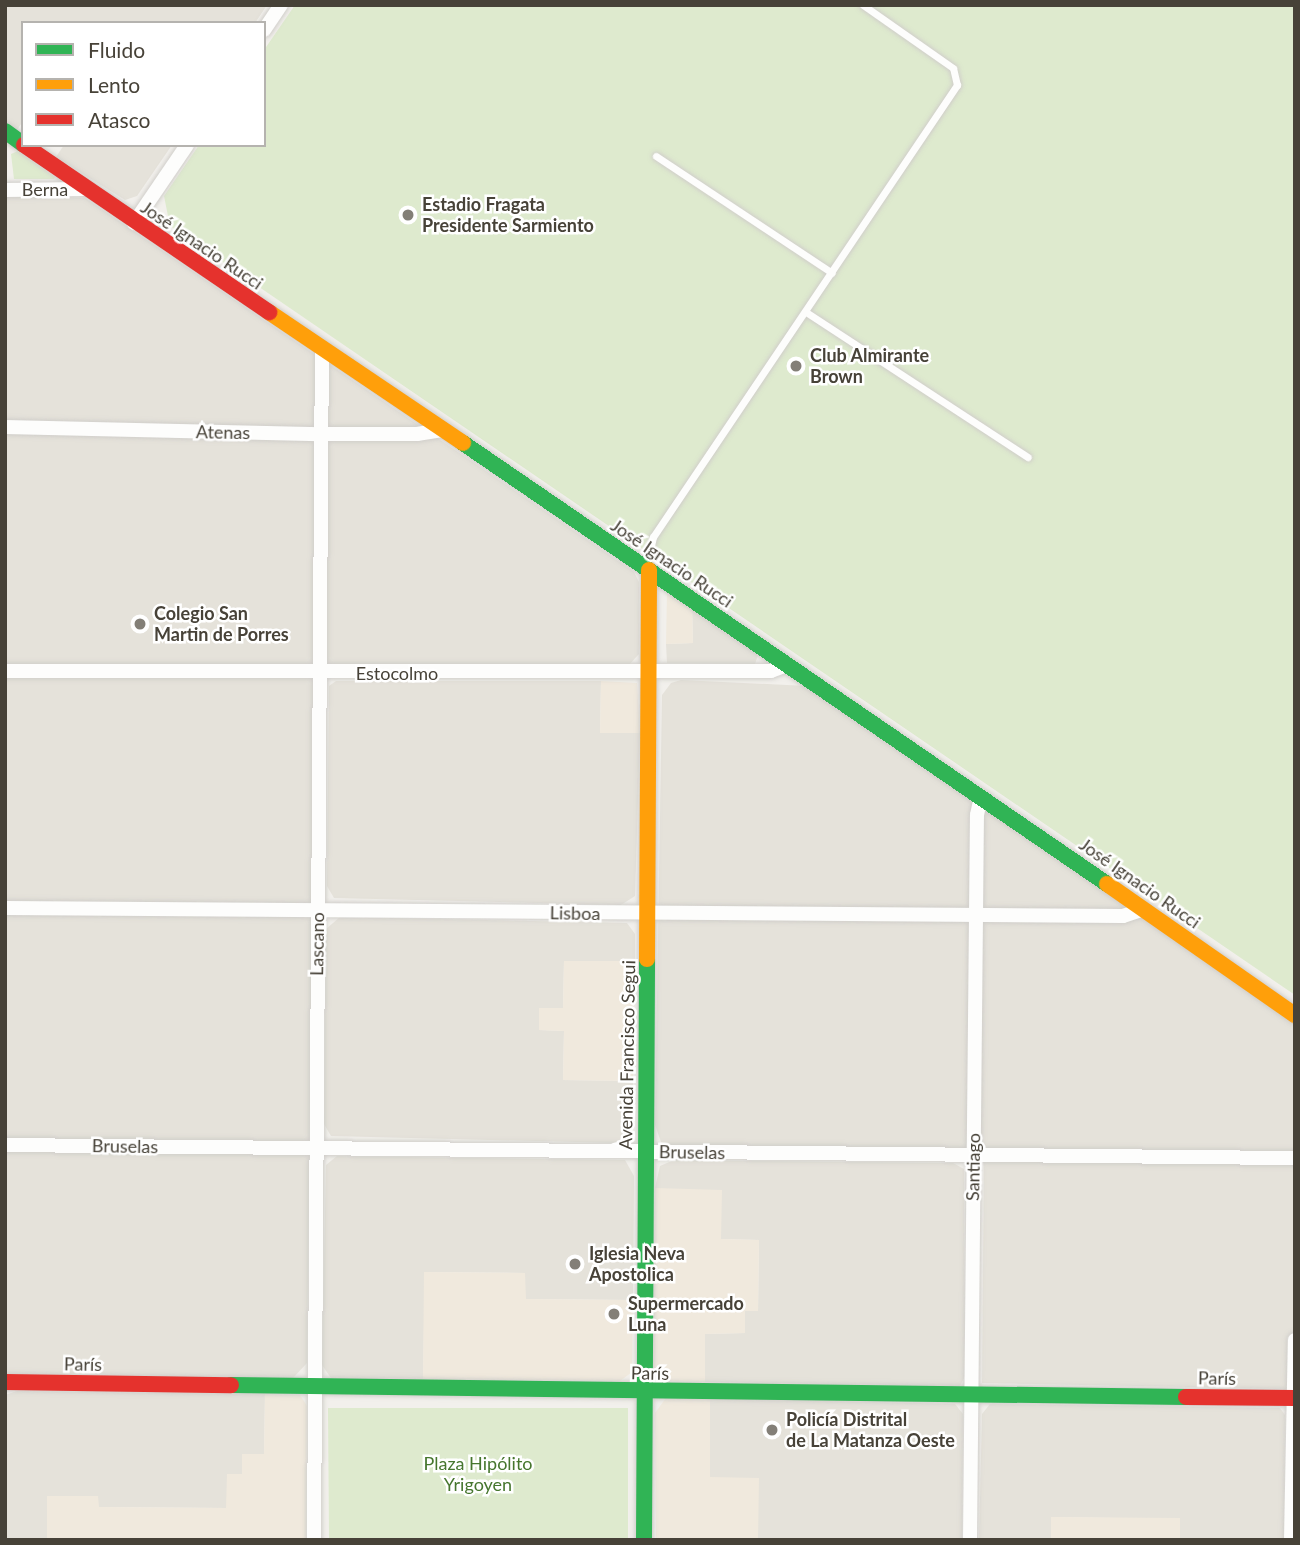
<!DOCTYPE html>
<html>
<head>
<meta charset="utf-8">
<style>
  body { margin:0 }
  #map { position:relative; width:1300px; height:1545px; overflow:hidden; background:#f2f0ec; font-family:Lato,sans-serif }
  div>[style] { position:absolute }
  .residential>* { inset:0; background:#e5e2da }
  .commercial>* { inset:0; background:#f0e9dd }
  .green>* { inset:0; background:#deeace }
  .roads { filter:drop-shadow(0 0 2px #d0ceca) drop-shadow(0 0 2px #d0ceca) }
  .lane>* { height:7px; margin:-3.5px; padding:0 3.5px; transform-origin:3.5px; border-radius:3.5px; background:#fdfdfc }
  .street>* { height:14px; margin:-7px; padding:0 7px; transform-origin:7px; border-radius:7px; background:#fdfdfc }
  .fast>* { height:16px; margin:-8px; padding:0 8px; transform-origin:8px; border-radius:8px; background:#30b455 }
  .slow>* { height:16px; margin:-8px; padding:0 8px; transform-origin:8px; border-radius:8px; background:#ff9f0a }
  .jam>* { height:16px; margin:-8px; padding:0 8px; transform-origin:8px; border-radius:8px; background:#e5322d }
  .dots>* { width:19px; height:19px; translate:-50% -50%; box-sizing:border-box; border:4px solid #fff; border-radius:50% }
  span { translate:-50% -50%; white-space:nowrap; text-align:center; line-height:1.15; -webkit-text-stroke:5px #fff; paint-order:stroke }
  .street-label { font-size:18px; color:#474238 }
  .poi-label { font-size:18px; color:#474238; font-weight:700 }
  .left { translate:0 -50%; text-align:left }
  .park-label { font-size:18px; color:#46762e }
  .frame { position:absolute; inset:0; border:7px solid #474238; pointer-events:none }
  .legend { position:absolute; left:21px; top:21px; width:245px; height:126px; box-sizing:border-box; background:#fff; border:2px solid #b5b3af; margin:0; padding:9px 12px; list-style:none; font-size:21px; color:#474238 }
  .legend li { display:flex; align-items:center; gap:14px; height:35px }
  .legend b { width:35px; border:2px solid #b5b3af }
</style>
</head>
<body>
<div id="map">
  <div class="residential">
    <div style="clip-path:polygon(5px 5px,267px 5px,255px 23px,23px 23px,23px 121px,17px 130px,5px 122px)"></div>
    <div style="clip-path:polygon(64px 145px,172px 145px,137px 196px,125px 200px,56px 157px)"></div>
    <div style="clip-path:polygon(5px 195px,85px 198px,634px 572px,639px 582px,639px 654px,628px 666px,315px 664px,307px 1363px,292px 1379px,5px 1377px)"></div>
    <div style="clip-path:polygon(692px 606px,758px 655px,755px 664px,667px 663px,666px 644px,693px 643px)"></div>
    <div style="clip-path:polygon(681px 680px,807px 686px,1295px 1017px,1295px 1389px,982px 1383px,984px 1152px,672px 1146px,661px 1142px,655px 1125px,662px 695px,671px 683px)"></div>
    <div style="clip-path:polygon(336px 681px,601px 681px,600px 733px,640px 733px,635px 896px,621px 905px,334px 898px,327px 886px,329px 686px)"></div>
    <div style="clip-path:polygon(340px 917px,627px 923px,635px 934px,635px 961px,564px 961px,563px 1008px,540px 1008px,539px 1030px,564px 1031px,563px 1080px,633px 1081px,631px 1136px,617px 1143px,331px 1136px,324px 1124px,326px 929px)"></div>
    <div style="clip-path:polygon(337px 1156px,625px 1160px,634px 1176px,633px 1300px,525px 1299px,525px 1273px,425px 1272px,423px 1379px,331px 1378px,322px 1365px,326px 1165px)"></div>
    <div style="clip-path:polygon(674px 1160px,953px 1163px,964px 1169px,965px 1376px,960px 1386px,705px 1382px,704px 1334px,745px 1333px,745px 1311px,758px 1311px,759px 1240px,721px 1239px,655px 1188px,660px 1166px)"></div>
    <div style="clip-path:polygon(17px 1391px,265px 1394px,264px 1454px,242px 1474px,226px 1508px,98px 1507px,98px 1497px,48px 1496px,47px 1540px,5px 1540px,5px 1395px)"></div>
    <div style="clip-path:polygon(710px 1398px,955px 1404px,963px 1414px,962px 1540px,758px 1540px,758px 1478px,710px 1478px)"></div>
    <div style="clip-path:polygon(990px 1404px,1280px 1408px,1285px 1415px,1284px 1540px,1180px 1540px,1180px 1519px,1052px 1517px,1051px 1540px,979px 1540px,982px 1414px)"></div>
  </div>
  <div class="commercial">
    <div style="clip-path:polygon(667px 592px,692px 606px,693px 643px,666px 644px)"></div>
    <div style="clip-path:polygon(601px 681px,637px 683px,640px 733px,600px 733px)"></div>
    <div style="clip-path:polygon(564px 961px,635px 961px,633px 1081px,563px 1080px,564px 1031px,539px 1030px,539px 1008px,563px 1008px)"></div>
    <div style="clip-path:polygon(655px 1188px,722px 1190px,721px 1239px,759px 1240px,758px 1311px,745px 1311px,745px 1333px,705px 1334px,705px 1382px,667px 1381px,653px 1371px)"></div>
    <div style="clip-path:polygon(424px 1272px,525px 1273px,526px 1299px,633px 1300px,632px 1372px,620px 1381px,423px 1379px)"></div>
    <div style="clip-path:polygon(265px 1394px,300px 1395px,307px 1406px,306px 1540px,47px 1540px,47px 1496px,98px 1496px,99px 1507px,226px 1508px,227px 1474px,242px 1474px,242px 1454px,264px 1454px)"></div>
    <div style="clip-path:polygon(666px 1398px,710px 1398px,710px 1477px,759px 1478px,758px 1540px,656px 1540px,655px 1413px)"></div>
    <div style="clip-path:polygon(1051px 1517px,1180px 1518px,1180px 1540px,1051px 1540px)"></div>
  </div>
  <div class="green">
    <div style="clip-path:polygon(295px 5px,1295px 5px,1295px 995px,170px 226px,164px 196px,199px 145px,264px 145px,264px 50px)"></div>
    <div style="clip-path:polygon(18px 151px,55px 177px,54px 179px,14px 179px,11px 154px)"></div>
    <div style="clip-path:polygon(628px 1408px,628px 1540px,329px 1540px,328px 1408px)"></div>
  </div>
  <div class="roads">
    <div class="lane">
      <div style="left:656px;top:156px;width:211px;rotate:33.6deg"></div>
      <div style="left:806px;top:312px;width:265px;rotate:33.2deg"></div>
      <div style="left:647px;top:563px;width:27px;rotate:-77deg"></div>
      <div style="left:653px;top:537px;width:545px;rotate:-56.08deg"></div>
      <div style="left:957px;top:85px;width:17px;rotate:-103deg"></div>
      <div style="left:953px;top:68px;width:110px;rotate:-145deg"></div>
    </div>
    <div class="street">
      <div style="left:264px;top:30px;width:30px;rotate:-56deg"></div>
      <div style="left:5px;top:190px;width:80px;rotate:-0.7deg"></div>
      <div style="left:134px;top:223px;width:94px;rotate:-55.8deg"></div>
      <div style="left:5px;top:427px;width:316px;rotate:1.3deg"></div>
      <div style="left:321px;top:434px;width:96px"></div>
      <div style="left:417px;top:434px;width:24px;rotate:-9deg"></div>
      <div style="left:5px;top:671px;width:766px"></div>
      <div style="left:771px;top:671px;width:17px;rotate:-21deg"></div>
      <div style="left:5px;top:908px;width:1118px;rotate:0.41deg"></div>
      <div style="left:1123px;top:916px;width:22px;rotate:-18deg"></div>
      <div style="left:5px;top:1145px;width:1290px;rotate:0.58deg"></div>
      <div style="left:314px;top:1540px;width:1191px;rotate:-89.62deg"></div>
      <div style="left:970px;top:1540px;width:725px;rotate:-89.45deg"></div>
      <div style="left:977px;top:815px;width:19px;rotate:-78deg"></div>
      <div style="left:1291px;top:1540px;width:200px;rotate:-88.9deg"></div>
    </div>
    <div class="fast">
      <div style="left:5px;top:131px;width:22px;rotate:36deg"></div>
      <div style="left:463px;top:443px;width:781px;rotate:34.4deg"></div>
      <div style="left:231px;top:1385px;width:955px;rotate:0.72deg"></div>
      <div style="left:644px;top:1540px;width:581px;rotate:-89.7deg"></div>
    </div>
    <div class="slow">
      <div style="left:269px;top:312px;width:234px;rotate:34deg"></div>
      <div style="left:1107px;top:884px;width:229px;rotate:34.9deg"></div>
      <div style="left:647px;top:959px;width:389px;rotate:-89.7deg"></div>
    </div>
    <div class="jam">
      <div style="left:24px;top:145px;width:297px;rotate:34.3deg"></div>
      <div style="left:5px;top:1382px;width:226px;rotate:0.8deg"></div>
      <div style="left:1186px;top:1397px;width:109px;rotate:0.5deg"></div>
    </div>
  </div>
  <div class="dots">
    <div style="left:408px;top:215px;background:#837f77"></div>
    <div style="left:796px;top:366px;background:#837f77"></div>
    <div style="left:140px;top:624px;background:#837f77"></div>
    <div style="left:575px;top:1264px;background:#837f77"></div>
    <div style="left:614px;top:1314px;background:#837f77"></div>
    <div style="left:772px;top:1430px;background:#837f77"></div>
  </div>
  <div class="street-label">
    <span style="left:45px;top:189px">Berna</span>
    <span style="left:202px;top:245px;rotate:34deg">José Ignacio Rucci</span>
    <span style="left:223px;top:432px;rotate:1deg">Atenas</span>
    <span style="left:672px;top:563px;rotate:34deg">José Ignacio Rucci</span>
    <span style="left:397px;top:673px">Estocolmo</span>
    <span style="left:1140px;top:883px;rotate:35deg">José Ignacio Rucci</span>
    <span style="left:575px;top:913px;rotate:1deg">Lisboa</span>
    <span style="left:317px;top:944px;rotate:-89deg">Lascano</span>
    <span style="left:627px;top:1055px;rotate:-89deg">Avenida Francisco Segui</span>
    <span style="left:125px;top:1146px;rotate:1deg">Bruselas</span>
    <span style="left:692px;top:1152px;rotate:1deg">Bruselas</span>
    <span style="left:973px;top:1167px;rotate:-89deg">Santiago</span>
    <span style="left:83px;top:1364px;rotate:1deg">París</span>
    <span style="left:650px;top:1373px;rotate:1deg">París</span>
    <span style="left:1217px;top:1378px;rotate:1deg">París</span>
  </div>
  <div class="poi-label">
    <span class="left" style="left:422px;top:215px">Estadio Fragata<br>Presidente Sarmiento</span>
    <span class="left" style="left:810px;top:366px">Club Almirante<br>Brown</span>
    <span class="left" style="left:154px;top:624px">Colegio San<br>Martin de Porres</span>
    <span class="left" style="left:589px;top:1264px">Iglesia Neva<br>Apostolica</span>
    <span class="left" style="left:628px;top:1314px">Supermercado<br>Luna</span>
    <span class="left" style="left:786px;top:1430px">Policía Distrital<br>de La Matanza Oeste</span>
  </div>
  <div class="park-label">
    <span style="left:478px;top:1474px">Plaza Hipólito<br>Yrigoyen</span>
  </div>
  <div class="frame"></div>
  <ul class="legend">
  <li><b style="height:9px;background:#30b455"></b>Fluido</li>
  <li><b style="height:9px;background:#ff9f0a"></b>Lento</li>
  <li><b style="height:9px;background:#e5322d"></b>Atasco</li>
  </ul>
</div>
</body>
</html>
